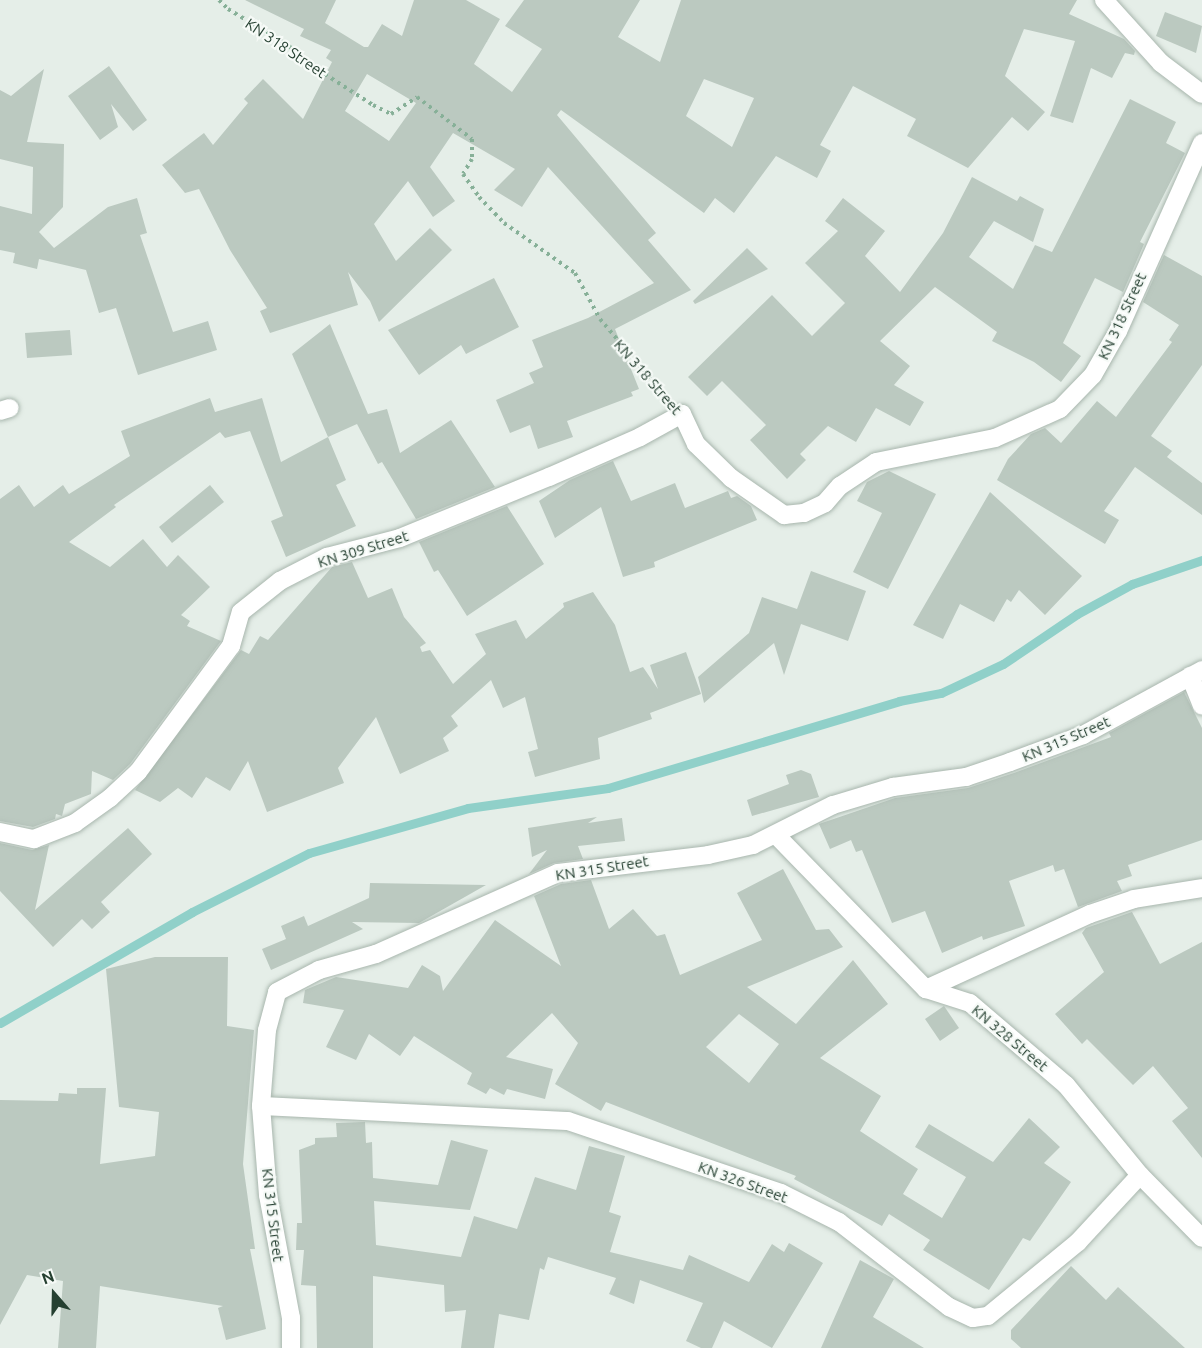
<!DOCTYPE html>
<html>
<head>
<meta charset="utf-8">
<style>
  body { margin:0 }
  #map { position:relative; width:1202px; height:1348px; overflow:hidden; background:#e5eee8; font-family:Ubuntu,sans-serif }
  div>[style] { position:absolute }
  .stream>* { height:9px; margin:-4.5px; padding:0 4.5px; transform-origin:4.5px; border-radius:4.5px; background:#90d0c9 }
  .building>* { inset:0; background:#bbc9c0 }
  .path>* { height:4px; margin-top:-2px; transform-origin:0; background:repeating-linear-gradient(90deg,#87b098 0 3px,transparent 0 7.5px) }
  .roads { filter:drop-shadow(0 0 2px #a8b6ad) drop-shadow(0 0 2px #a8b6ad) }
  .minor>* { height:18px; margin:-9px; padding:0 9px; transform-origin:9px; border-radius:9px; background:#fff }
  span { translate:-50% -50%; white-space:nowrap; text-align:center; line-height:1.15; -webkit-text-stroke:4.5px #f6faf7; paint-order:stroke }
  .street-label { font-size:15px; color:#254031 }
  .north { position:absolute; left:24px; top:1264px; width:60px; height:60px; -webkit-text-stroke:4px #f6faf7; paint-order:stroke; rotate:340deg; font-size:16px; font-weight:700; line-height:24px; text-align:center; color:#254031 }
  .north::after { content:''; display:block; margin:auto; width:21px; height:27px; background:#254031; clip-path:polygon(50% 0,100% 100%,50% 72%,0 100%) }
</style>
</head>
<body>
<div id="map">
  <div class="stream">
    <div style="left:0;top:1023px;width:222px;rotate:-30deg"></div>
    <div style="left:192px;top:912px;width:131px;rotate:-26.8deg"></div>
    <div style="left:309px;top:853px;width:165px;rotate:-15.8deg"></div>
    <div style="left:468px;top:808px;width:141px;rotate:-8.1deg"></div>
    <div style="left:608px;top:788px;width:304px;rotate:-16.6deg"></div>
    <div style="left:899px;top:701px;width:43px;rotate:-10.8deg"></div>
    <div style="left:941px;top:693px;width:68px;rotate:-25.1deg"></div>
    <div style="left:1003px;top:664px;width:89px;rotate:-34deg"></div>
    <div style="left:1077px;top:614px;width:63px;rotate:-28.6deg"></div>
    <div style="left:1132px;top:584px;width:74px;rotate:-18.9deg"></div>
  </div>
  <div class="building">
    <div style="clip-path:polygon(evenodd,245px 0,336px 0,325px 23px,364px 47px,368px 47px,382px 24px,402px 36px,414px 0,466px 0,500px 19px,474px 64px,512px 92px,542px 49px,505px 26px,524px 0,640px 0,618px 37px,660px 62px,681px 0,1077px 0,1069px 14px,1124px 39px,1135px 51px,1134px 55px,1125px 53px,1112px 78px,1091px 68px,1073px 123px,1050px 116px,1075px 41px,1024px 29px,1005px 76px,1045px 112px,1028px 131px,1012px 117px,968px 168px,907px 136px,916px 119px,853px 86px,820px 145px,831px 151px,817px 178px,776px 156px,734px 213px,715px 198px,704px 213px,561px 110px,557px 115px,656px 233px,648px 240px,691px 290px,615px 329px,639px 389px,631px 392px,633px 396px,567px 421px,573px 437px,538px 449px,530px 425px,510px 433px,496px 400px,534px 383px,529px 373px,543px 367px,532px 340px,588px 318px,654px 283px,548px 167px,522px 207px,494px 190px,515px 169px,453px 133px,430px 167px,455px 201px,433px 217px,408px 181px,374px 224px,396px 261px,430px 228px,452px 250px,379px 322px,370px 301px,348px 272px,358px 305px,270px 333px,260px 311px,267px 308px,230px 250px,199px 189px,185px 193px,162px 165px,204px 133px,213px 145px,248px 103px,244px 99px,263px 79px,303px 119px,332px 62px,326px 58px,331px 50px,300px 36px,304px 29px,245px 0,367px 74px,416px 103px,389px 141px,345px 111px,367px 74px,245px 0,704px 79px,754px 98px,732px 147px,686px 116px,704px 79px)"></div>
    <div style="clip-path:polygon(1165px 12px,1202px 26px,1196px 53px,1156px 36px)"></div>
    <div style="clip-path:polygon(109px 66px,147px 120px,133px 131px,111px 104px,118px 127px,100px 140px,68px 96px)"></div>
    <div style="clip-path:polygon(44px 69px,27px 142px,64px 144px,63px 207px,39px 232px,54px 248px,108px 207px,137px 198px,147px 233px,140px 235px,173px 332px,208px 321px,217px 350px,138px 375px,116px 308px,99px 313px,86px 270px,39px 259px,37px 269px,13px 263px,15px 253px,0 250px,0 206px,32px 214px,33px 167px,0 159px,0 90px,11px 96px)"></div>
    <div style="clip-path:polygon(1130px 99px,1176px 122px,1166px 143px,1185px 153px,1140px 242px,1144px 244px,1123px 292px,1095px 278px,1063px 343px,1081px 356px,1061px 382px,1034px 362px,992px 341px,997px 332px,935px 287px,880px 341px,910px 366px,894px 385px,924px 402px,910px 426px,876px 408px,856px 442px,828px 426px,800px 454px,806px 460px,787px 479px,750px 440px,766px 425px,722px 381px,707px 396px,688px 377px,772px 295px,812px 336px,845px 303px,805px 263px,838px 231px,825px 221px,843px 198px,885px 231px,865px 256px,900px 292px,943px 233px,972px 177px,1017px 201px,1020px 196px,1044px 209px,1033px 242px,994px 221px,969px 257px,1013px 289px,1035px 245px,1052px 252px)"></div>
    <div style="clip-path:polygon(747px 248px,768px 269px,695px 304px,693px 301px)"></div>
    <div style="clip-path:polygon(1164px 255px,1202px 276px,1202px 365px,1151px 436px,1172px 451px,1167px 457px,1202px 483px,1202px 515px,1135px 467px,1104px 511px,1119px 520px,1105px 544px,997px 480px,1008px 459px,1031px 434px,1045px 428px,1061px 443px,1097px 401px,1116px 417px,1172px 342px,1169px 340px,1179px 325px,1143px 302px)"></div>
    <div style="clip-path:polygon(494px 278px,519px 327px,466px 354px,461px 345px,419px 375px,388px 330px)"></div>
    <div style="clip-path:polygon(330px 324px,368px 414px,387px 409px,400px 453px,451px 420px,495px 487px,416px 519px,382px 462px,378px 464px,357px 424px,328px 437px,292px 354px)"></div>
    <div style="clip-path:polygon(70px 330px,72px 355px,27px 358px,25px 333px)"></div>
    <div style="clip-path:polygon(210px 398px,215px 412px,262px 398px,281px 462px,328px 437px,346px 480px,336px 485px,356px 526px,286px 557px,271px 521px,283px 516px,250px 431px,225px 438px,220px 432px,114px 505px,116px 507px,69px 542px,110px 567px,143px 539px,167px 567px,178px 555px,210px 587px,181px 615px,190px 621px,187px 626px,221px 641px,130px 764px,113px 780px,92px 771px,91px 794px,65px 804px,62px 816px,56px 814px,55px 819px,33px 827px,0 821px,0 499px,19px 485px,34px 507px,63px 485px,69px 494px,130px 456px,121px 431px)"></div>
    <div style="clip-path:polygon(613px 461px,631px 501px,675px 483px,685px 508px,728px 491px,731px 498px,737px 496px,751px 506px,757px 520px,654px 562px,655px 567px,623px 577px,601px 507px,555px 538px,539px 501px,570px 480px)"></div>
    <div style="clip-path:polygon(889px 471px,936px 494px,888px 589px,853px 572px,882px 513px,857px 501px,867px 482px)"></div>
    <div style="clip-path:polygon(210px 485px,224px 502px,172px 543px,159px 527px)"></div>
    <div style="clip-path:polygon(990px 492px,1082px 576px,1045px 615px,1019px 590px,1011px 602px,1007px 599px,994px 622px,960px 604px,943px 639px,913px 625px)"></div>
    <div style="clip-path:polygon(507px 506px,544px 564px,467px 616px,438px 570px,434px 572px,419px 542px)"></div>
    <div style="clip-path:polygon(352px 562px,368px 598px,392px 588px,404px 617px,426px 643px,420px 647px,422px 652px,430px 650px,453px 684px,486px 654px,475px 634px,516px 620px,526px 639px,564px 607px,563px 603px,593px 592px,615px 625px,630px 672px,643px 667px,658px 689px,650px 665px,686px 652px,701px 694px,650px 713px,652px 719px,598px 738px,600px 759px,535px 777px,528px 752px,538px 749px,525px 697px,503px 708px,491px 680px,451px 716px,458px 726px,443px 738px,449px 751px,400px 774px,376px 717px,338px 768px,344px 783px,267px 812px,248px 761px,230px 791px,206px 777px,192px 798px,178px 788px,160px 802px,135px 790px,241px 650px,249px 654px,260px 636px,268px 640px,332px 567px)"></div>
    <div style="clip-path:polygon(811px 571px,866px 591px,848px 641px,801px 624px,784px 675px,774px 643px,704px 703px,698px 677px,749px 633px,762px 597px,797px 609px)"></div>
    <div style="clip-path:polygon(1184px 692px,1202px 728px,1202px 840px,1128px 865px,1132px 876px,1117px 881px,1122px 891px,1078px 907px,1064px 869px,1055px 872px,1053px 865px,1009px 881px,1025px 926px,983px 940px,982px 936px,942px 953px,925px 911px,892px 923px,862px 850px,856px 852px,851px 840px,830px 849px,819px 824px,895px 798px,968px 788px,1014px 773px,1111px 737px,1109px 733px)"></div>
    <div style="clip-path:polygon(801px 770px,811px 774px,819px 797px,752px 816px,747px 800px,789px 784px,786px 775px)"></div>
    <div style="clip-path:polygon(597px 817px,588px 823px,622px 818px,625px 841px,578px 846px,583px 859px,554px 863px,529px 874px,547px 850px,532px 857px,528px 828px)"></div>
    <div style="clip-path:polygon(128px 828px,152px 854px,101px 902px,110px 912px,92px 929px,82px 919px,53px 947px,0 891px,0 843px,32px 850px,49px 845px,35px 910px)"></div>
    <div style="clip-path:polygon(evenodd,783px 869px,816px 930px,829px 929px,843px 947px,747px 987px,796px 1024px,853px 960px,888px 1004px,820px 1058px,881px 1096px,860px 1131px,918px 1169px,903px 1194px,942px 1218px,966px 1177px,915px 1147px,929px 1124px,993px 1162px,1029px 1118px,1060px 1147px,1044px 1163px,1071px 1182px,1030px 1241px,1023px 1238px,989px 1290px,923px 1250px,930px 1240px,889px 1214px,882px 1226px,794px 1179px,796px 1176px,606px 1102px,601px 1111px,555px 1084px,578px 1043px,552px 1013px,506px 1057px,553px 1069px,545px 1099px,507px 1089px,504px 1095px,490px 1088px,486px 1094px,467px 1084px,472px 1073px,414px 1036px,400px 1056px,369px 1034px,356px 1060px,326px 1047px,344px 1010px,303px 1003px,305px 990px,336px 977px,408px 988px,422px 965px,440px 976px,443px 991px,495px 920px,561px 966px,534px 896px,561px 884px,591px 880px,609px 929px,633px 909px,657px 936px,665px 934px,680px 975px,762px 940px,737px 893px,783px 869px,739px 1014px,779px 1044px,749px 1083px,706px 1047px,739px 1014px)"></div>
    <div style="clip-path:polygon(370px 883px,486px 885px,419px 923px,352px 922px,363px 929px,271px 970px,262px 949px,286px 939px,281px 926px,304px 916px,308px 926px,369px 898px)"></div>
    <div style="clip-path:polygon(1132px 912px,1160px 964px,1202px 942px,1202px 1158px,1172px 1121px,1188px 1108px,1153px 1066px,1133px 1085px,1087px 1039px,1082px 1044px,1055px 1014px,1104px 972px,1082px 933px,1086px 928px)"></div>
    <div style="clip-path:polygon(155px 957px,228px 957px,227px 1026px,254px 1030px,243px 1164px,255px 1249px,250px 1249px,266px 1329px,226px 1340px,218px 1308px,223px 1306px,100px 1286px,96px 1348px,58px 1348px,63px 1281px,27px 1275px,0 1325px,0 1100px,58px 1101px,59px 1093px,77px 1094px,77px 1088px,106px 1088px,100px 1164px,155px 1156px,159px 1112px,119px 1107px,106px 969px)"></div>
    <div style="clip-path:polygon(944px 1006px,959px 1028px,940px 1041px,925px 1019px)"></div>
    <div style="clip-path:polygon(365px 1122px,366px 1143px,372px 1142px,373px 1178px,438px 1185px,451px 1140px,488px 1150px,470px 1210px,374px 1201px,376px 1245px,461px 1257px,474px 1216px,517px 1229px,535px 1177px,576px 1190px,589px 1146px,625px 1156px,609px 1212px,621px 1216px,610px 1252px,683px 1270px,689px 1255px,749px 1282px,772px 1244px,784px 1252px,789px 1243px,823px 1263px,772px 1348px,724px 1321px,712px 1348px,701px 1348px,686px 1341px,703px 1303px,640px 1280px,634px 1304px,609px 1294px,616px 1278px,548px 1257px,544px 1270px,540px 1268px,529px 1320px,499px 1314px,494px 1348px,461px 1348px,466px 1310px,445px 1312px,444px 1285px,373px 1276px,373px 1348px,317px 1348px,316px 1286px,301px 1285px,304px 1250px,296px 1250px,297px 1223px,302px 1223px,299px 1150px,315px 1144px,315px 1138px,337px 1137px,336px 1123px)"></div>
    <div style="clip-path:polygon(860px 1260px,894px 1279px,873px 1317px,924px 1348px,821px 1348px)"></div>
    <div style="clip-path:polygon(1071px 1266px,1106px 1300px,1118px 1287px,1185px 1348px,1021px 1348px,1011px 1339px,1011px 1330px)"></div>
  </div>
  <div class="path">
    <div style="left:219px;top:0;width:13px;rotate:45deg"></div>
    <div style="left:228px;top:9px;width:71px;rotate:31.2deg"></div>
    <div style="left:289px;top:46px;width:23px;rotate:43deg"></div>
    <div style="left:306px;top:62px;width:80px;rotate:32.7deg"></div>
    <div style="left:373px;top:105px;width:20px;rotate:27deg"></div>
    <div style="left:391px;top:114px;width:31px;rotate:-33deg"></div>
    <div style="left:417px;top:97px;width:69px;rotate:37.4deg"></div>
    <div style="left:472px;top:139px;width:20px;rotate:90deg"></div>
    <div style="left:472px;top:159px;width:17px;rotate:121deg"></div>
    <div style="left:463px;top:174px;width:28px;rotate:55deg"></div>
    <div style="left:479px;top:197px;width:36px;rotate:46deg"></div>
    <div style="left:504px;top:223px;width:87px;rotate:35.2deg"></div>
    <div style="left:575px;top:273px;width:52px;rotate:61.5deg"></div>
    <div style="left:600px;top:319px;width:104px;rotate:49.7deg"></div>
  </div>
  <div class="roads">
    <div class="minor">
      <div style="left:1104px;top:0;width:85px;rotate:47.9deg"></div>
      <div style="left:1161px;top:63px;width:51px;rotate:37.1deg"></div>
      <div style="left:0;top:411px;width:10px;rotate:-17deg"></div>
      <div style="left:1190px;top:676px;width:32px;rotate:68deg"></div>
      <div style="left:0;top:832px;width:35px;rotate:12deg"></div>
      <div style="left:34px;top:839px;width:44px;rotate:-21.3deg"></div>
      <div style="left:75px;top:823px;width:43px;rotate:-35.5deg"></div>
      <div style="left:110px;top:798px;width:38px;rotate:-43deg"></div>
      <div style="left:138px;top:772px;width:157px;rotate:-53.6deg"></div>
      <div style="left:231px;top:646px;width:35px;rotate:-74deg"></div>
      <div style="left:241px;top:612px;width:50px;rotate:-38.5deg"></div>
      <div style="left:280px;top:581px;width:53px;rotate:-27.1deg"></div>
      <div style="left:327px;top:557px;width:75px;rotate:-14.6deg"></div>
      <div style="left:400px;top:538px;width:161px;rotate:-22.3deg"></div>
      <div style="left:549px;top:477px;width:99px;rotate:-23.7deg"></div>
      <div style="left:640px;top:437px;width:48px;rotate:-28.7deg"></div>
      <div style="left:682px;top:414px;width:33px;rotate:65deg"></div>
      <div style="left:696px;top:444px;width:49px;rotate:44.2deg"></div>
      <div style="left:731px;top:478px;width:65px;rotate:34.9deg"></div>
      <div style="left:784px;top:515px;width:20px;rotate:-6deg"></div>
      <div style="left:804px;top:513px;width:23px;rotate:-25deg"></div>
      <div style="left:825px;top:503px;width:23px;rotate:-49deg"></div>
      <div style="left:840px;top:486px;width:43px;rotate:-33.7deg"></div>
      <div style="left:876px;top:462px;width:121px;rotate:-11.4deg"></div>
      <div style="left:995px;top:438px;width:71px;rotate:-24deg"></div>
      <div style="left:1060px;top:409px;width:47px;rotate:-45.9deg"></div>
      <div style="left:1093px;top:375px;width:51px;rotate:-60.4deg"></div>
      <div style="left:1118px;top:331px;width:206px;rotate:-65.9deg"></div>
      <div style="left:776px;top:835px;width:215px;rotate:45.8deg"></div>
      <div style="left:926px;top:989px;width:46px;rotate:17.7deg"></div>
      <div style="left:970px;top:1003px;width:126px;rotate:40.5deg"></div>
      <div style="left:1066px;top:1085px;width:117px;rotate:50.6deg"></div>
      <div style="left:1140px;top:1175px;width:88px;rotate:45.5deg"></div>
      <div style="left:926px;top:989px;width:180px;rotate:-24.6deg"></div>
      <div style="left:1090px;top:914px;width:46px;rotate:-18.8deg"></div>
      <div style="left:1134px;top:899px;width:69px;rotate:-9.2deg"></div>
      <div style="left:261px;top:1106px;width:307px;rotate:2.8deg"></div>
      <div style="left:568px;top:1121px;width:225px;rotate:18.7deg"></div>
      <div style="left:781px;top:1193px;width:65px;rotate:26.6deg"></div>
      <div style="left:839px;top:1222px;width:139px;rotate:37.7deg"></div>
      <div style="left:949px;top:1307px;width:26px;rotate:25deg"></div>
      <div style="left:973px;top:1318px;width:15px;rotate:-8deg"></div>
      <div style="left:988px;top:1316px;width:117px;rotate:-39.4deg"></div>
      <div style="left:1078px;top:1242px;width:91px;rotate:-47.2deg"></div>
      <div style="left:291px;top:1348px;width:30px;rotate:-90deg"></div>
      <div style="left:291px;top:1318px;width:125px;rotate:-100.6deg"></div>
      <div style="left:268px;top:1195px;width:89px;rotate:-94.5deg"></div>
      <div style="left:261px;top:1106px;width:76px;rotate:-85.5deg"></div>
      <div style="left:267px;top:1030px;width:39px;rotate:-75deg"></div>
      <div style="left:277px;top:992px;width:47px;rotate:-27.6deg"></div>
      <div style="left:319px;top:970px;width:59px;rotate:-15.7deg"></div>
      <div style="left:376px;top:954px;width:199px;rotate:-24deg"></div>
      <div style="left:558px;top:873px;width:151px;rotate:-6.8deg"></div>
      <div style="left:708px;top:855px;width:46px;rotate:-12.5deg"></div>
      <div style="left:753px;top:845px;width:89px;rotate:-26.6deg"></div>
      <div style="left:833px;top:805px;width:63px;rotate:-16.7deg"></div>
      <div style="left:893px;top:787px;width:74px;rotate:-7.8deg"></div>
      <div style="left:966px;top:777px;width:46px;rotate:-18.8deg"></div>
      <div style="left:1010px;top:762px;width:78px;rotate:-20.3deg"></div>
      <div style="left:1083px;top:735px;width:136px;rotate:-28.6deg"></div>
    </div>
  </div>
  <div class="street-label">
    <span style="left:286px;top:48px;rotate:34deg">KN 318 Street</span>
    <span style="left:1122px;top:316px;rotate:-65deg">KN 318 Street</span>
    <span style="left:648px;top:377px;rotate:49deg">KN 318 Street</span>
    <span style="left:363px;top:549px;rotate:-17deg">KN 309 Street</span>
    <span style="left:1066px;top:739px;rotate:-23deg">KN 315 Street</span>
    <span style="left:602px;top:868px;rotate:-9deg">KN 315 Street</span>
    <span style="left:1010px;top:1038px;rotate:40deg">KN 328 Street</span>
    <span style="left:743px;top:1182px;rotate:20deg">KN 326 Street</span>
    <span style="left:273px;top:1215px;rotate:83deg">KN 315 Street</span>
  </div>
  <div class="north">N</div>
</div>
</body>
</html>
